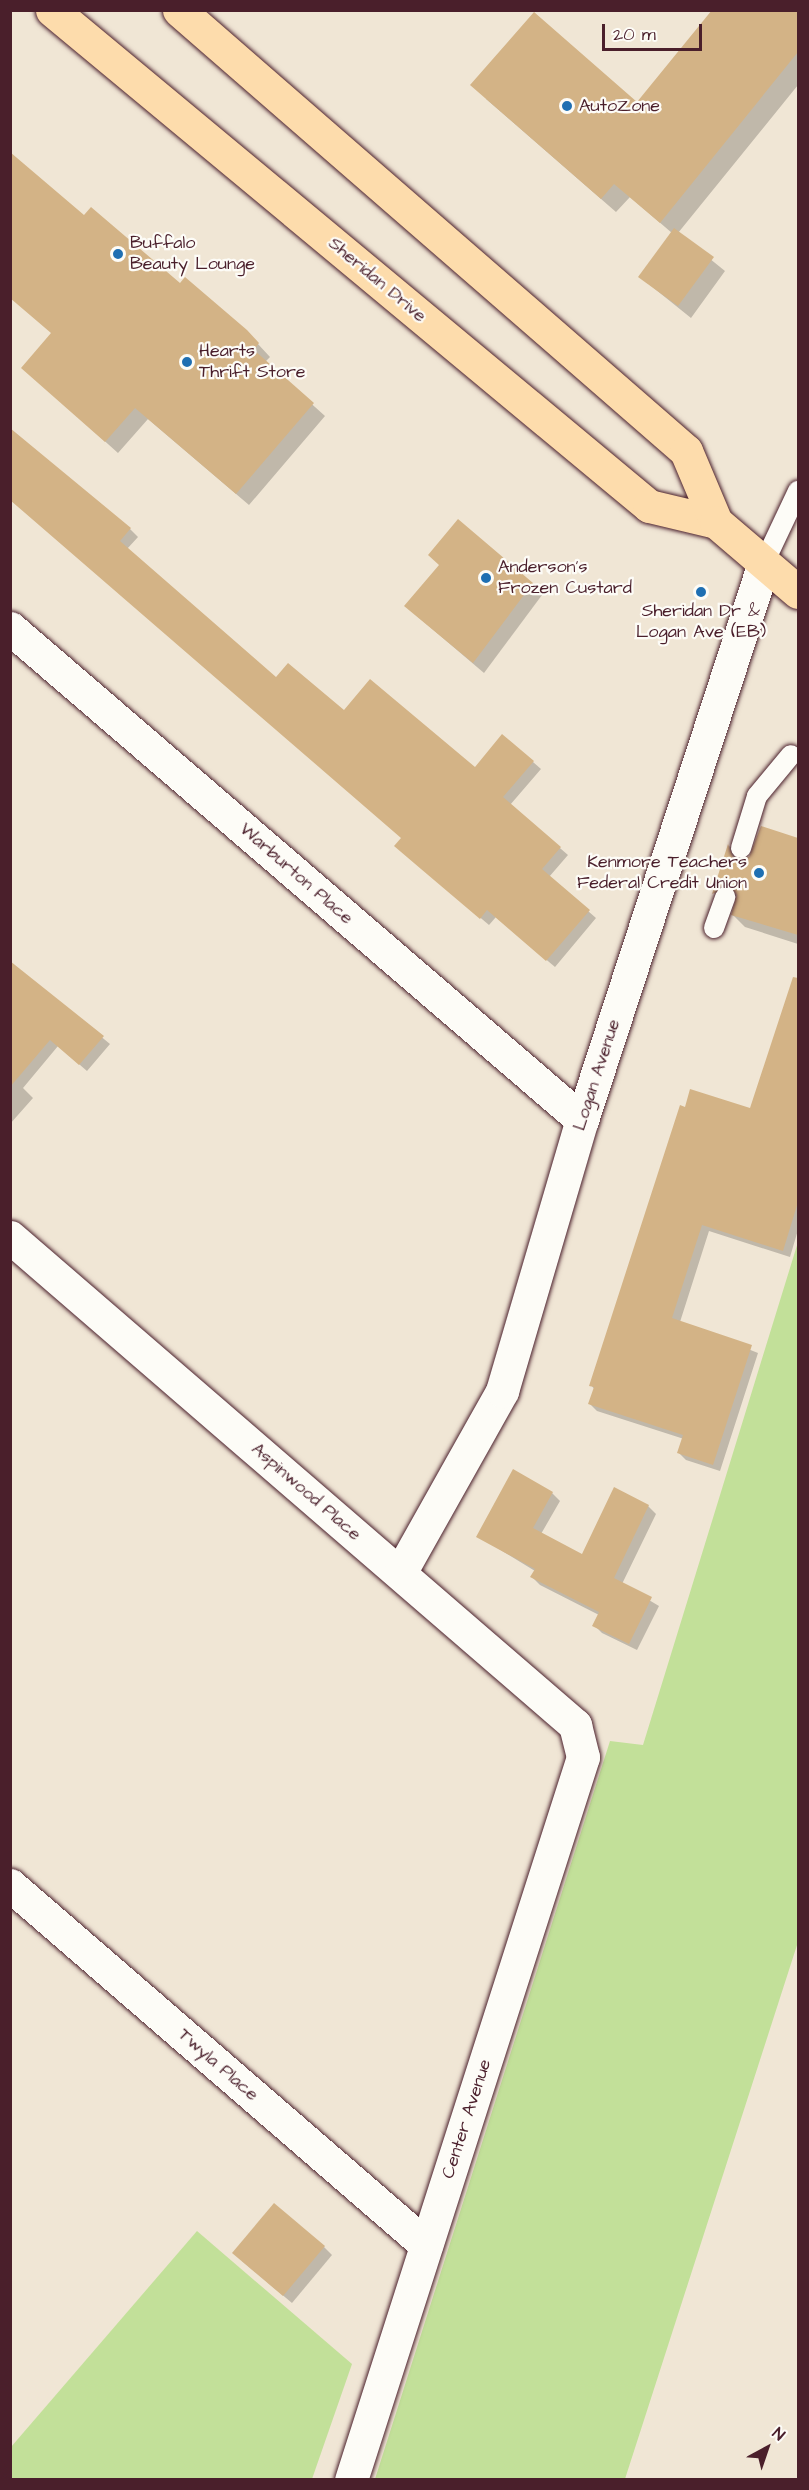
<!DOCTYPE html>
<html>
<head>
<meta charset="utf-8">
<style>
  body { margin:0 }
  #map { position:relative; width:809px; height:2490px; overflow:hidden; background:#f0e6d5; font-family:"Architects Daughter",sans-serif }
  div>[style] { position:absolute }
  .green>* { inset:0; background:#c2e099 }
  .shadow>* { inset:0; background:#0003 }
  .building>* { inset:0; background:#d3b386 }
  .roads { filter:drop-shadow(0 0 2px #4a1f2b) drop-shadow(0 0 2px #4a1f2b) }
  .lane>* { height:20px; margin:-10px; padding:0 10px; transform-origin:10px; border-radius:10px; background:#fdfcf7 }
  .street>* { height:33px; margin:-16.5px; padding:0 16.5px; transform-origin:16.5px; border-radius:16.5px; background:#fdfcf7 }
  .primary>* { height:33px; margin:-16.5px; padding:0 16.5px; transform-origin:16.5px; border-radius:16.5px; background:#fddcac }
  .dots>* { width:16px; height:16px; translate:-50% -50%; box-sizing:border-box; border:3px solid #fdfcf7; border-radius:50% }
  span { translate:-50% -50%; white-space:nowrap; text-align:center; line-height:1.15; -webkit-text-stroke:4.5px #fdfcf7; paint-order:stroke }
  .poi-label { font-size:18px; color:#4a1f2b }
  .left { translate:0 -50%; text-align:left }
  .right { translate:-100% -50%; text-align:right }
  .street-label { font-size:18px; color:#4a1f2b }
  .frame { position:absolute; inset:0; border:12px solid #4a1f2b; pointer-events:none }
  .north { position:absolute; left:737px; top:2418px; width:60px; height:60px; -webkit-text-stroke:4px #fdfcf7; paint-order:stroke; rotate:40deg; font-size:16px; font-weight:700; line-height:24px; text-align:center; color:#4a1f2b }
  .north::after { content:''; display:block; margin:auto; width:21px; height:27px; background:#4a1f2b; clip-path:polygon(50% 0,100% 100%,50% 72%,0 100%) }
  .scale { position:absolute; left:602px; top:24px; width:100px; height:27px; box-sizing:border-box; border:3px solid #4a1f2b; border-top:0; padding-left:8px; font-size:18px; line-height:21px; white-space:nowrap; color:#4a1f2b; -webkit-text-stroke:4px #fdfcf7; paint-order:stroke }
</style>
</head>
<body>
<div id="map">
  <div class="green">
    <div style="clip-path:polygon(798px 1242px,798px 1942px,625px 2479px,375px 2479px,610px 1741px,643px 1745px)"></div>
    <div style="clip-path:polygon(197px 2231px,352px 2364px,312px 2479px,11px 2479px,11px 2447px)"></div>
  </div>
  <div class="shadow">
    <div style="clip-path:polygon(714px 10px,798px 10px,798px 85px,678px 233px,725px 271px,691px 318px,640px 277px,672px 233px,630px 197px,616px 212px,486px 99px,637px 104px)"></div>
    <div style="clip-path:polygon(84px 217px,246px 331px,270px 357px,265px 362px,325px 416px,249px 505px,148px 419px,118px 453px,23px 368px,53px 333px)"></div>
    <div style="clip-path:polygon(21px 439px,130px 529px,138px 537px,127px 549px,277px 679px,288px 665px,344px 712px,370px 682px,475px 769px,503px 736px,533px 762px,541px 769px,510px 805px,568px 855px,549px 877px,596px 918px,555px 967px,496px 917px,489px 925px,404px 853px,396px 846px,403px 838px,10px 499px,10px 446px)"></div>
    <div style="clip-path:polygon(532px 584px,542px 595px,484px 673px,417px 616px)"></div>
    <div style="clip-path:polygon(761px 827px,798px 839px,798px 944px,745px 927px,733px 915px,737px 900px,726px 905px,714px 893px,729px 846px,750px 859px)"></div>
    <div style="clip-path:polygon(20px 970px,110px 1044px,87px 1071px,58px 1046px,23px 1088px,33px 1098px,10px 1124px,10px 982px)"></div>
    <div style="clip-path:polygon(783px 1014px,798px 1019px,798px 1230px,790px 1257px,709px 1231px,680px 1322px,758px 1353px,720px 1471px,686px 1460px,679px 1453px,684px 1439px,597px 1411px,590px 1404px,595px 1390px,591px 1385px,751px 1110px)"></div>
    <div style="clip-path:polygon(552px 1493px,560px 1501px,541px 1534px,582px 1556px,648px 1506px,656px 1514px,622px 1584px,659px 1606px,637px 1650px,602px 1633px,594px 1625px,599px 1615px,540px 1585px,532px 1577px,535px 1571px,478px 1536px)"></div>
    <div style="clip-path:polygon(324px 2247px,332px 2255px,292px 2303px,242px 2261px)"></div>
  </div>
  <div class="building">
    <div style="clip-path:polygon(712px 10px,798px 10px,798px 52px,660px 223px,614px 184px,601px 199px,470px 85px,534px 12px,637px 102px)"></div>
    <div style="clip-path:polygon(10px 152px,84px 215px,91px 207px,180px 283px,185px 277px,247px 330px,259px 343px,254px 350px,314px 403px,236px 494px,135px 408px,105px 442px,21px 368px,51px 333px,10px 298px)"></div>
    <div style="clip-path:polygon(674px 228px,714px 257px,678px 306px,638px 277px)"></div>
    <div style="clip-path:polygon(10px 428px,131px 528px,120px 541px,276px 677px,288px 663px,344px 710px,370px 679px,475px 767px,502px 734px,534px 761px,503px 797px,561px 847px,542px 869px,590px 910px,546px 961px,487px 910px,480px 919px,421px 869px,394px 846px,401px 838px,10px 500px)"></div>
    <div style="clip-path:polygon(458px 519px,533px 583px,473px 663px,404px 606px,439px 565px,428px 555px)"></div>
    <div style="clip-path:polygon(761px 826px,798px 838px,798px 935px,731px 915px,737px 895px,730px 886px,712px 894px,728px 844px,733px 857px,749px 857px)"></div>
    <div style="clip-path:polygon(10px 961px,104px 1036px,79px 1065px,50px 1040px,10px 1087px)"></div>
    <div style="clip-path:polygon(793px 977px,798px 978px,798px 1202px,783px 1251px,702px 1225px,672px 1318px,752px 1345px,713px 1465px,677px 1453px,683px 1435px,588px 1404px,594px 1387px,589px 1386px,680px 1105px,685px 1107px,690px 1089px,750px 1108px)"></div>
    <div style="clip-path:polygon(513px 1469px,553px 1492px,533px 1528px,582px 1554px,614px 1487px,649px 1505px,614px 1578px,652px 1597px,629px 1644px,592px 1626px,599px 1612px,530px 1577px,535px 1569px,476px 1537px)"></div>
    <div style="clip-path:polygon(274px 2203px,325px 2246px,283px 2296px,232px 2253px)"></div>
  </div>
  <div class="roads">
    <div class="lane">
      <div style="left:764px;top:563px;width:80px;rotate:-64.7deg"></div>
      <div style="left:741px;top:848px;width:54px;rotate:-72.9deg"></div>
      <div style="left:757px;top:796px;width:53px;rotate:-50.3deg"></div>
      <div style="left:714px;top:928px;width:33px;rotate:-70deg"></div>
    </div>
    <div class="street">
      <div style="left:10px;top:628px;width:754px;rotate:40.7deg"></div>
      <div style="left:10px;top:1237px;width:747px;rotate:40.82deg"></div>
      <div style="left:575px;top:1725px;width:33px;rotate:76deg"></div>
      <div style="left:583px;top:1757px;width:759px;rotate:107.79deg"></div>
      <div style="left:400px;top:1573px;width:209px;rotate:-60.7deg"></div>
      <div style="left:502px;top:1391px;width:283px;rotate:-73.6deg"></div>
      <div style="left:582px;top:1120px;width:586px;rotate:-71.91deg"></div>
      <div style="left:10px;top:1885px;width:550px;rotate:40.87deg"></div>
    </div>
    <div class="primary">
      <div style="left:52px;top:10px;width:776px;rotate:39.72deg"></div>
      <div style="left:649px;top:506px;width:69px;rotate:13.4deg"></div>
      <div style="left:179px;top:10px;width:672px;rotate:41.02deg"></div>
      <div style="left:686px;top:451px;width:77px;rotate:67.1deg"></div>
      <div style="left:716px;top:522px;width:108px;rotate:40.5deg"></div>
    </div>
  </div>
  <div class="dots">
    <div style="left:567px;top:106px;background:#1f6fb2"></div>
    <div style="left:118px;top:254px;background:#1f6fb2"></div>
    <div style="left:187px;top:362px;background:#1f6fb2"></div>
    <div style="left:486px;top:578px;background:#1f6fb2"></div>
    <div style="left:701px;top:592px;background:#1f6fb2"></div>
    <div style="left:759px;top:873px;background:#1f6fb2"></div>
  </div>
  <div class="poi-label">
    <span class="left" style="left:579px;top:106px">AutoZone</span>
    <span class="left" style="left:130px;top:254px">Buffalo<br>Beauty Lounge</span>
    <span class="left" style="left:199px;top:362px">Hearts<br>Thrift Store</span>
    <span class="left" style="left:498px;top:578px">Anderson's<br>Frozen Custard</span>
    <span style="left:701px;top:622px">Sheridan Dr &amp;<br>Logan Ave (EB)</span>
    <span class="right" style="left:747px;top:873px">Kenmore Teachers<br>Federal Credit Union</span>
  </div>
  <div class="street-label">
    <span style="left:377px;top:280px;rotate:40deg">Sheridan Drive</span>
    <span style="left:296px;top:874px;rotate:41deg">Warburton Place</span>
    <span style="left:597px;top:1075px;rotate:-72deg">Logan Avenue</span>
    <span style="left:306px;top:1492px;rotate:41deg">Aspinwood Place</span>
    <span style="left:218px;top:2065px;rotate:41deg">Twyla Place</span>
    <span style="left:467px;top:2119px;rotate:-72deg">Center Avenue</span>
  </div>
  <div class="frame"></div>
  <div class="north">N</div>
  <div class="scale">20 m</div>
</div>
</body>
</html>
